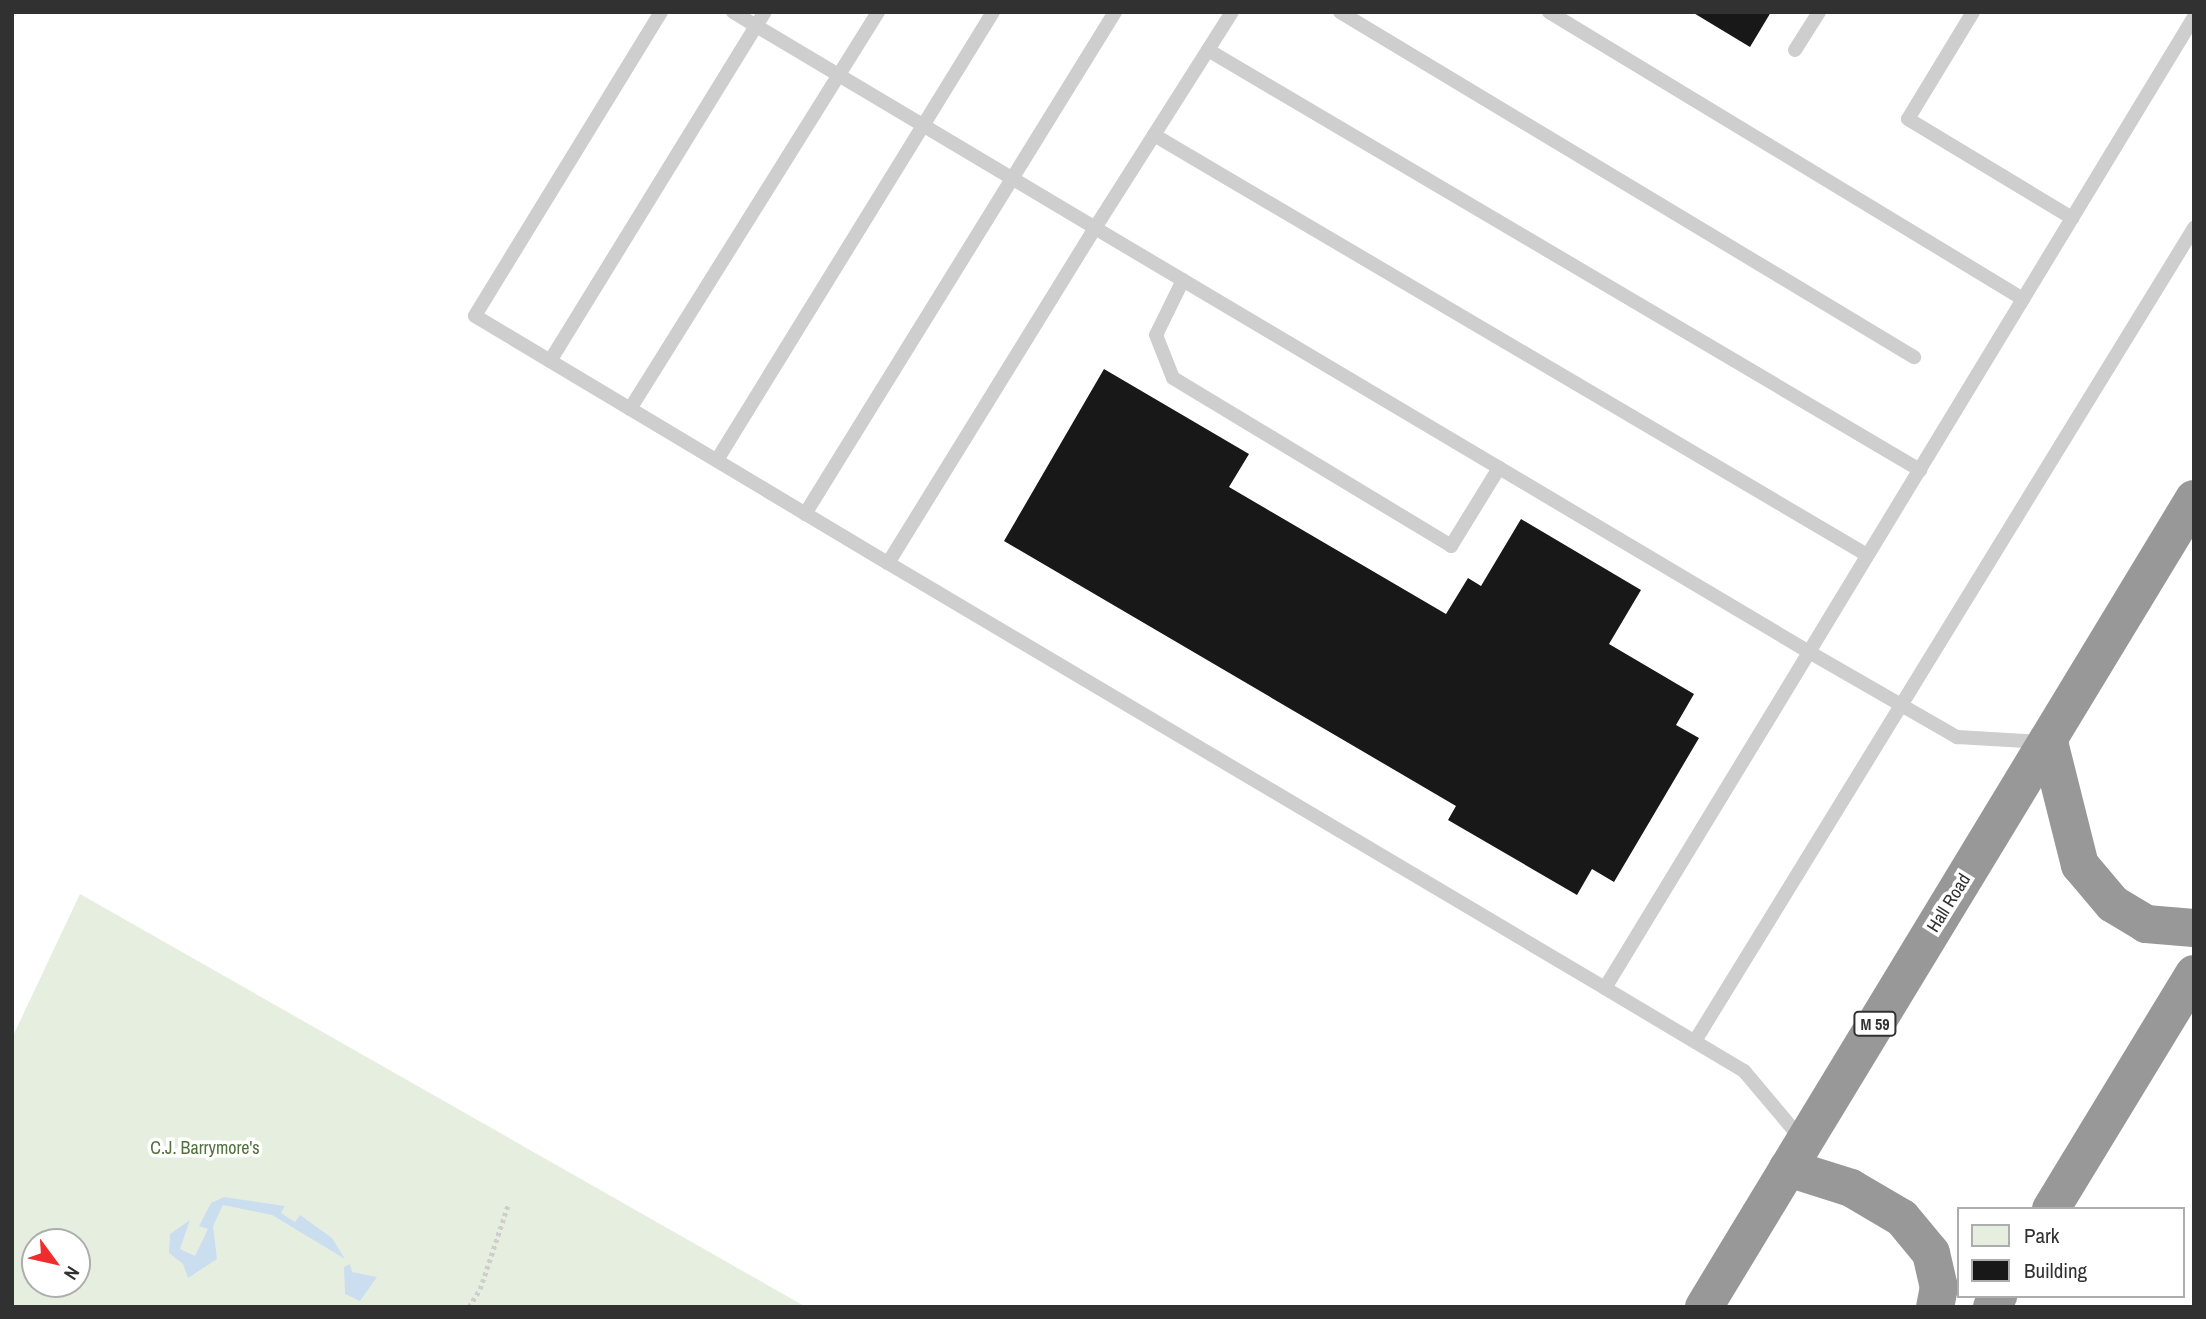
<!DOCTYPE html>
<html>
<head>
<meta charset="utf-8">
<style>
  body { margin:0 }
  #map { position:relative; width:2206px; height:1319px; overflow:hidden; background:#fff; font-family:"Archivo Narrow",sans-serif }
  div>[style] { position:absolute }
  .green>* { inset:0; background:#e6efdf }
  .water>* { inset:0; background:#cbdeef }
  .building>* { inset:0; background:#181818 }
  .path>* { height:4.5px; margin-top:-2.25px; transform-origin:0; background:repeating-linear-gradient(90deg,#cecece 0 3.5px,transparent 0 7px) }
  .lane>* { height:14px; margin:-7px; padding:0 7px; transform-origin:7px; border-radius:7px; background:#cecece }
  .highway>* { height:38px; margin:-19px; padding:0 19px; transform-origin:19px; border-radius:19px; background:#989898 }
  span { translate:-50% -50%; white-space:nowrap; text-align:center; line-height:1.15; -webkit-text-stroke:7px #fff; paint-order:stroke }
  .shield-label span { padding:2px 5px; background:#fff; border:2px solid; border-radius:5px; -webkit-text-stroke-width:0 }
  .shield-label { font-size:16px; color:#313131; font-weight:700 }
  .street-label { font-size:18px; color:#313131 }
  .park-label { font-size:18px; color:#50713b }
  .frame { position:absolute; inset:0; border:14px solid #313131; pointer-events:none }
  .legend { position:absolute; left:1957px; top:1207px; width:228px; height:91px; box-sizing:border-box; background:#fff; border:2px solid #adadad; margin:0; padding:9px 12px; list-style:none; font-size:21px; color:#313131 }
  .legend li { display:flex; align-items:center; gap:14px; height:35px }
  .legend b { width:35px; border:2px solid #adadad }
  .north { position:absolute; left:21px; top:1228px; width:70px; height:70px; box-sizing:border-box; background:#fff; border:2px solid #adadad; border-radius:50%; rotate:123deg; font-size:19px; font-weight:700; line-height:28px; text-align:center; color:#313131 }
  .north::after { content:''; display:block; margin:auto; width:24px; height:32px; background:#f02c2c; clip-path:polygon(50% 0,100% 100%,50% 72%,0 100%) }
</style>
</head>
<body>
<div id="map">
  <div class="green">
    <div style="clip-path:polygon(evenodd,80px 894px,806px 1307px,12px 1307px,12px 1038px,80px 894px,35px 1242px,77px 1242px,77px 1284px,35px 1284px,35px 1242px)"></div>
  </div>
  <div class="water">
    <div style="clip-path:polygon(224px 1197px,285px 1206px,281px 1213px,295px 1222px,300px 1215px,332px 1238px,345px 1259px,272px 1215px,223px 1205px,213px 1226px,217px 1259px,188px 1278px,183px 1264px,169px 1253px,170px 1234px,190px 1220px,180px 1249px,195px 1256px,208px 1229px,199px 1226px,211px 1203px)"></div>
    <div style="clip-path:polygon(350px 1264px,352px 1272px,377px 1277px,360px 1301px,345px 1294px,344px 1267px)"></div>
  </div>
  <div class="building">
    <div style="clip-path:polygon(1692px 12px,1771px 12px,1750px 47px)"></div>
    <div style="clip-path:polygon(1104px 369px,1249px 454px,1229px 487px,1446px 614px,1468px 578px,1481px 586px,1521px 519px,1641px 590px,1609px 644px,1694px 694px,1676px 725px,1699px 738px,1614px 882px,1592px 869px,1577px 895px,1448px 820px,1456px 806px,1004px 541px)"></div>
  </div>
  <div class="path">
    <div style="left:469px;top:1307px;width:21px;rotate:-59deg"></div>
    <div style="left:480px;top:1289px;width:89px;rotate:-71.6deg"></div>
  </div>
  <div class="lane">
    <div style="left:661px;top:12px;width:356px;rotate:121.5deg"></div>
    <div style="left:475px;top:316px;width:481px;rotate:30.9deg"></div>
    <div style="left:733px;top:12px;width:422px;rotate:30.8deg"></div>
    <div style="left:1095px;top:228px;width:394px;rotate:121.7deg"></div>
    <div style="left:888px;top:563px;width:833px;rotate:30.66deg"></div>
    <div style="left:1232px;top:12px;width:256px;rotate:122.4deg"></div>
    <div style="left:1095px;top:228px;width:830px;rotate:30.7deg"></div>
    <div style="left:1809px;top:652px;width:743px;rotate:-58.77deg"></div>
    <div style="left:1340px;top:12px;width:670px;rotate:31.01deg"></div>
    <div style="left:1549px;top:12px;width:554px;rotate:31.19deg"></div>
    <div style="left:1973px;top:12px;width:125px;rotate:121.3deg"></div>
    <div style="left:1908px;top:119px;width:192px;rotate:31.1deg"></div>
    <div style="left:1208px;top:50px;width:827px;rotate:30.54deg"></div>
    <div style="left:1795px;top:50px;width:45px;rotate:-57.7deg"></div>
    <div style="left:1154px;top:135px;width:828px;rotate:30.5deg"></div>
    <div style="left:1183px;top:280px;width:61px;rotate:116.1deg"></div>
    <div style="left:1156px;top:335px;width:46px;rotate:68.4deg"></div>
    <div style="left:1173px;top:378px;width:325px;rotate:31.1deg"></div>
    <div style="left:1451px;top:546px;width:92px;rotate:-58.4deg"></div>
    <div style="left:550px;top:361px;width:410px;rotate:-58.4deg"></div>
    <div style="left:630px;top:409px;width:468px;rotate:-58deg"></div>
    <div style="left:717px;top:460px;width:526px;rotate:-58.36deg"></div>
    <div style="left:805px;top:514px;width:590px;rotate:-58.3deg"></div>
    <div style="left:1695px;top:1041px;width:954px;rotate:-58.46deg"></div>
    <div style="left:1803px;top:1141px;width:92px;rotate:-130.1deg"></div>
    <div style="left:1744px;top:1071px;width:162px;rotate:-149.2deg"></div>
    <div style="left:1605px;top:988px;width:393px;rotate:-58.7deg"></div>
    <div style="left:1809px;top:652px;width:171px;rotate:29.9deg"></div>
    <div style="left:1957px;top:737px;width:87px;rotate:3.3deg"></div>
  </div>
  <div class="highway">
    <div style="left:2049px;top:742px;width:127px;rotate:75.9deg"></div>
    <div style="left:2080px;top:865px;width:51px;rotate:49.8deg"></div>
    <div style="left:2113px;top:904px;width:39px;rotate:31deg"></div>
    <div style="left:2146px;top:924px;width:48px;rotate:4.8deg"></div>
    <div style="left:1788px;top:1168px;width:66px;rotate:17.6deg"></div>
    <div style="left:1851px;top:1188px;width:59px;rotate:30.5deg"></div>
    <div style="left:1902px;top:1218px;width:45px;rotate:50.4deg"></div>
    <div style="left:1931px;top:1253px;width:35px;rotate:77deg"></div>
    <div style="left:1939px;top:1287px;width:20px;rotate:101deg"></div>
    <div style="left:2051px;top:1209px;width:275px;rotate:-58.7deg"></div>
    <div style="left:1704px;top:1307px;width:945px;rotate:-58.77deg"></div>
    <div style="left:1992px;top:1307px;width:13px;rotate:-61deg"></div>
  </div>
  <div class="shield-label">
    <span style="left:1875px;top:1024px">M 59</span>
  </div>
  <div class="street-label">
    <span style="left:1949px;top:903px;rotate:-58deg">Hall Road</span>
  </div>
  <div class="park-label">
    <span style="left:205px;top:1148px">C.J. Barrymore's</span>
  </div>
  <div class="frame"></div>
  <ul class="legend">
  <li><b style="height:19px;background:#e6efdf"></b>Park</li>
  <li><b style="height:19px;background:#181818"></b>Building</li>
  </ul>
  <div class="north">N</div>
</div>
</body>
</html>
